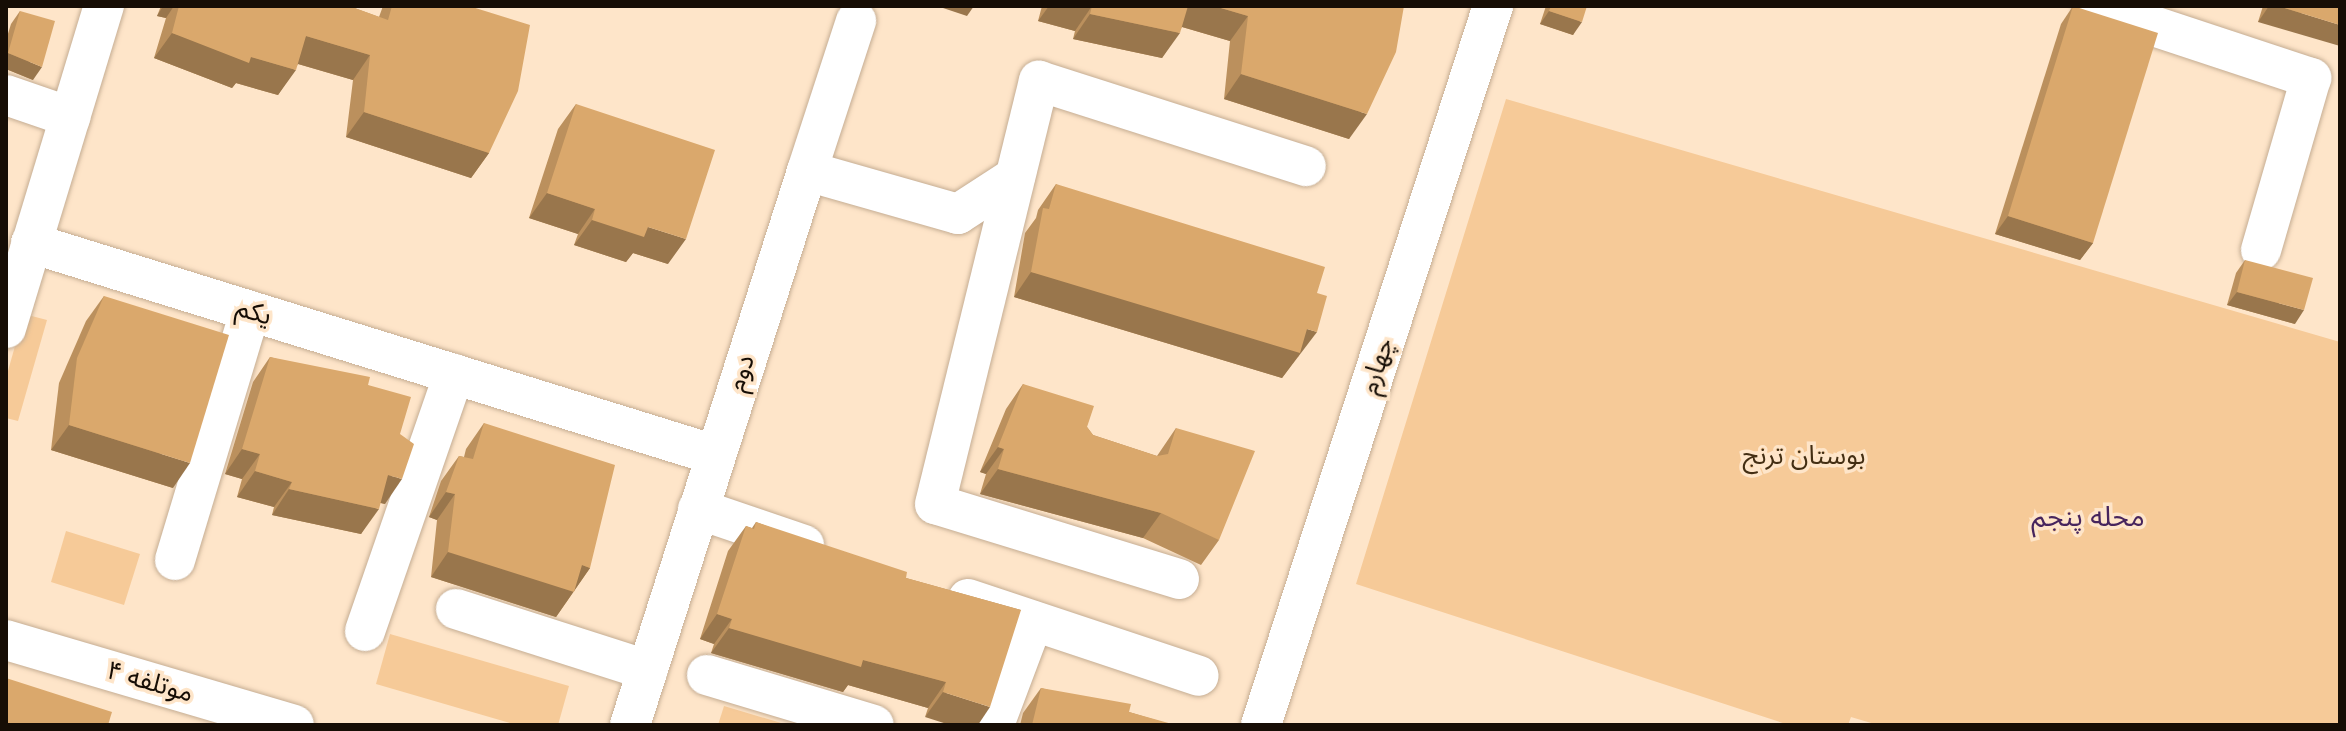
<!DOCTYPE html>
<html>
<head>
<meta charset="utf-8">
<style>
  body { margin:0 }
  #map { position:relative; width:2346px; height:731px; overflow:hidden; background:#fee5c9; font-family:"DM Sans","Noto Sans Arabic",sans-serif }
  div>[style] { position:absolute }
  .green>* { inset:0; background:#f6ca98 }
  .roads { filter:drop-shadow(0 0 2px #c5ad93) drop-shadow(0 0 2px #c5ad93) }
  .minor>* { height:40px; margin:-20px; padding:0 20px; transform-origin:20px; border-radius:20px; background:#fff }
  .wall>* { inset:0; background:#bb905d }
  .shaded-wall>* { inset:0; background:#99764c }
  .building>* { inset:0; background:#daa86c }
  span { translate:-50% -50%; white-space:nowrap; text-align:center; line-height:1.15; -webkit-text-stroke:7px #fee5c9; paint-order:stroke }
  .street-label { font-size:26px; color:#160d05 }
  .park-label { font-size:26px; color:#432e13 }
  .neighbourhood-label { font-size:28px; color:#47255d }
  .frame { position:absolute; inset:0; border:8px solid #160d05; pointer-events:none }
</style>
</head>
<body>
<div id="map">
  <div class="green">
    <div style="clip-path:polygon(1506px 99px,2340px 342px,2340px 725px,1878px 725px,1851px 717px,1848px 725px,1789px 725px,1356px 584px)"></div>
    <div style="clip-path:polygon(24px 314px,47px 320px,18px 421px,6px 418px,6px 378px)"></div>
    <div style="clip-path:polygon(66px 531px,140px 554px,124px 605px,51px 582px)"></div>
    <div style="clip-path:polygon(390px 634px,569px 686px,558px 725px,517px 725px,376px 684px)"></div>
    <div style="clip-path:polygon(724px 706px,788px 725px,718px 725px)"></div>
  </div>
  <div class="roads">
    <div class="minor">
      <div style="left:2093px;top:6px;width:230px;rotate:18.3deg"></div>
      <div style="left:2311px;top:78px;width:179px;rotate:106.2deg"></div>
      <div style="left:6px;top:95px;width:68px;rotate:19deg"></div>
      <div style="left:807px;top:171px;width:158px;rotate:-71.9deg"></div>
      <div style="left:31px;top:243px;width:716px;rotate:17.22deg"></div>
      <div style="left:6px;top:328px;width:337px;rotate:-73.1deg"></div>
      <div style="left:698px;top:509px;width:112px;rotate:18.8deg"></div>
      <div style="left:175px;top:560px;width:260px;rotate:-73.2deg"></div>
      <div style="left:1179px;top:579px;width:255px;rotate:-162.9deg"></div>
      <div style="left:935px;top:504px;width:436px;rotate:-76.2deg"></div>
      <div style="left:1039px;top:81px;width:280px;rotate:17.7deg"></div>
      <div style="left:968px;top:599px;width:243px;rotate:18.4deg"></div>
      <div style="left:456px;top:609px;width:201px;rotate:17.7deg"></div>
      <div style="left:365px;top:631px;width:272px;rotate:-70.9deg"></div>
      <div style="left:6px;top:640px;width:300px;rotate:16.4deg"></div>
      <div style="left:707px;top:675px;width:174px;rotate:16.7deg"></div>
      <div style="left:630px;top:725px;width:582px;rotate:-72.28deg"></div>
      <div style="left:807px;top:171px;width:157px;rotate:15.9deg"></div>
      <div style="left:958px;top:214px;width:68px;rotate:-33deg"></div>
      <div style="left:994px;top:725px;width:111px;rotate:-69.4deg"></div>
      <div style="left:1261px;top:725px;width:756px;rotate:-72.12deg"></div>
    </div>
  </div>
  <div class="wall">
    <div style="clip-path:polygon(161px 6px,349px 6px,379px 17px,383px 6px,469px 6px,489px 153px,471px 178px,346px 137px,353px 80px,298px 64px,278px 95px,236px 83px,232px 88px,154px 58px,166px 18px,157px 16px)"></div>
    <div style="clip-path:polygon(1042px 6px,1404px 6px,1349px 139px,1224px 99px,1230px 41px,1182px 27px,1162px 58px,1073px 39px,1075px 31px,1038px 21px)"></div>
    <div style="clip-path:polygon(1546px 6px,1587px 6px,1573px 35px,1540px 24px)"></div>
    <div style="clip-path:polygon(2073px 6px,2093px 243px,2080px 260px,1995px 234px,2061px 24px)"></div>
    <div style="clip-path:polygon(2263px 6px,2340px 6px,2258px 22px)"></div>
    <div style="clip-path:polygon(20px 11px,33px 80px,6px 69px,6px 40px,11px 24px)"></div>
    <div style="clip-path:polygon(576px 104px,668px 264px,633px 253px,626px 262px,574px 245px,578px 234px,529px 218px,558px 129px)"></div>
    <div style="clip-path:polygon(1056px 184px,1299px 357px,1298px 356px,1282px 378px,1014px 297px,1025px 233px,1036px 218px,1038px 210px)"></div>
    <div style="clip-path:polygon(2245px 260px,2295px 324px,2227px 305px,2236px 273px)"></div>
    <div style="clip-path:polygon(104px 296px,173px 488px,51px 450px,59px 383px,86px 321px)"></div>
    <div style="clip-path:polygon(270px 357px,368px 385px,400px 434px,385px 504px,380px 503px,361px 534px,272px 515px,274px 507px,237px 497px,242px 479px,225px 474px,253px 382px)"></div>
    <div style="clip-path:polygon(1023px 384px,1087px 427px,1093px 435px,1157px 456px,1176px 428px,1219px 540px,1201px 565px,1143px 538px,980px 494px,986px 474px,980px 472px,1006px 409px)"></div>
    <div style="clip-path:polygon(484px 423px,590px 568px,556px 617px,431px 577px,437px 520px,429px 517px,441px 481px,459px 456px,464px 457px,466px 449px)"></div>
    <div style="clip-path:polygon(756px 522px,906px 578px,1021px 610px,925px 717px,928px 708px,848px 685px,843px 692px,711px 653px,714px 644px,700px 639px,728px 551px,746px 526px,752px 528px)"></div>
    <div style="clip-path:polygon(1041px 688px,1129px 712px,1172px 725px,1020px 725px,1023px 713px)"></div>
  </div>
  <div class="shaded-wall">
    <div style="clip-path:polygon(163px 6px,174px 6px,166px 18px,157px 16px)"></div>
    <div style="clip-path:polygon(937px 6px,974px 6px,967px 16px)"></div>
    <div style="clip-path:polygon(1049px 6px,1092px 6px,1075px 31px,1038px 21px)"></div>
    <div style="clip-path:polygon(1185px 6px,1214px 6px,1248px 16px,1230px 41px,1172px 24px)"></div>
    <div style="clip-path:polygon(2269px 6px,2278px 6px,2340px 25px,2340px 46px,2258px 22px)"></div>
    <div style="clip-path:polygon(1549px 11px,1582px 22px,1573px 35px,1540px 24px)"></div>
    <div style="clip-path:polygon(1090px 14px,1180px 33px,1162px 58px,1073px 39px)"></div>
    <div style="clip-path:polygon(172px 33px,251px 57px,296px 70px,278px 95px,236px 83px,232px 88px,154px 58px)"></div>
    <div style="clip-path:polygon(306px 36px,370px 55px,353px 80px,288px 61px)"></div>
    <div style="clip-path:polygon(8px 53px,42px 67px,33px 80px,6px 69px,6px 56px)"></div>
    <div style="clip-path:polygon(1241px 74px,1367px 114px,1349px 139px,1224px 99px)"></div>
    <div style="clip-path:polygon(364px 112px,489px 153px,471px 178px,346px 137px)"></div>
    <div style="clip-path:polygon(547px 193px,595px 209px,578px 234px,529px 218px)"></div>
    <div style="clip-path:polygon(2008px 216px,2093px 243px,2080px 260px,1995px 234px)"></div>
    <div style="clip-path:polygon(592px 220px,648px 227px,686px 239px,668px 264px,633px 253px,626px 262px,574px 245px)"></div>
    <div style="clip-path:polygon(1031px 272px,1307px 329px,1317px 332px,1282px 378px,1014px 297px)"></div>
    <div style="clip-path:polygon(2237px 292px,2304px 310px,2295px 324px,2227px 305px)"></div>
    <div style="clip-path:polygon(69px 425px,190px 463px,173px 488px,51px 450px)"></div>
    <div style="clip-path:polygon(998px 447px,1004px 449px,986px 474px,980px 472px)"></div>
    <div style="clip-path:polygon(242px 449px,260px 454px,242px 479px,225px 474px)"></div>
    <div style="clip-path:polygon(998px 469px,1161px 513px,1143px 538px,980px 494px)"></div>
    <div style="clip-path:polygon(255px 471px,292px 482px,274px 507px,237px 497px)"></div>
    <div style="clip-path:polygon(388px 475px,402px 479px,385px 504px,370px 500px)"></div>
    <div style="clip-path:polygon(289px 489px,379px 509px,361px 534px,272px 515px)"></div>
    <div style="clip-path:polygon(446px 492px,455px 494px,437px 520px,429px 517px)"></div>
    <div style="clip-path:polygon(448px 552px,582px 565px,590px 568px,556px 617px,431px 577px)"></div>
    <div style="clip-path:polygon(717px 614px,732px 619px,714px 644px,700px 639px)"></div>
    <div style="clip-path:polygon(729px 628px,863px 660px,946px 682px,928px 708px,848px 685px,843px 692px,711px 653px)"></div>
    <div style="clip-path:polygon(943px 692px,990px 707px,978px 725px,950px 725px,925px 717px)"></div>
  </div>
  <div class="building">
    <div style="clip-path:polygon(179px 6px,349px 6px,388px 20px,392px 6px,469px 6px,530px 25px,518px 91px,489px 153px,364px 112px,370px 55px,306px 36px,296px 70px,251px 57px,249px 63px,172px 33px)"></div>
    <div style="clip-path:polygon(1092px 6px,1188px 6px,1180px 33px,1090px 14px)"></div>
    <div style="clip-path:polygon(1214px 6px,1404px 6px,1396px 52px,1367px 114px,1241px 74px,1248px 16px)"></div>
    <div style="clip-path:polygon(1551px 6px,1587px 6px,1582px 22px,1549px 11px)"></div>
    <div style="clip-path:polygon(2073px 6px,2158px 33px,2093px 243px,2008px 216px)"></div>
    <div style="clip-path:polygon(2278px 6px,2340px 6px,2340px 25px)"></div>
    <div style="clip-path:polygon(20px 11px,55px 21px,42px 67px,8px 53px)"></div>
    <div style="clip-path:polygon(576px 104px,715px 150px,686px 239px,648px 227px,644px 237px,592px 220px,595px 209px,547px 193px)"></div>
    <div style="clip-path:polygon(1056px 184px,1325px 267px,1317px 293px,1327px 296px,1317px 332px,1307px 329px,1300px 353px,1031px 272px,1043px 208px,1049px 209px)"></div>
    <div style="clip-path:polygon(2245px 260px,2313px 278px,2304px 310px,2237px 292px)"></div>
    <div style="clip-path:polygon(104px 296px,229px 335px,190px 463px,69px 425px,77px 358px)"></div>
    <div style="clip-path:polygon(270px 357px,370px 377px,368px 385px,411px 397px,400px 434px,414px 444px,402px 479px,388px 475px,379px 509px,289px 489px,292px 482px,255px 471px,260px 454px,242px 449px)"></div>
    <div style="clip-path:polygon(1023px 384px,1094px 406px,1087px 427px,1093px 435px,1157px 456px,1168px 454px,1176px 428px,1255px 451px,1219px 540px,1161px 513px,998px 469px,1004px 449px,998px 447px)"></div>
    <div style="clip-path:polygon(484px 423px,615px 465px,590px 568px,582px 565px,574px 592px,448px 552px,455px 494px,446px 492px,459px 456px,473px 459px)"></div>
    <div style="clip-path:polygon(756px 522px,907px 572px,906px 578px,1021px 610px,990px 707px,943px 692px,946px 682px,863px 660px,861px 667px,729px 628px,732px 619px,717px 614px,746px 526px,754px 529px)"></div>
    <div style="clip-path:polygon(6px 678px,112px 712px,108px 725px,6px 725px)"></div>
    <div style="clip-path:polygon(1041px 688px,1131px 704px,1129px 712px,1172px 724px,1032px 725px)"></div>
  </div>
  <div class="street-label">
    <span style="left:254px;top:312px;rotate:17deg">یکم</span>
    <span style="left:1377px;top:366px;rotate:-72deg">چهارم</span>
    <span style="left:741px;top:373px;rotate:-72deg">دوم</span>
    <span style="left:150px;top:682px;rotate:16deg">موتلفه ۴</span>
  </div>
  <div class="park-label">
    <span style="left:1804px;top:456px">بوستان ترنج</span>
  </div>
  <div class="neighbourhood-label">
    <span style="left:2088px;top:517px">محله پنجم</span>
  </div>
  <div class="frame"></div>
</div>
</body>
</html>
